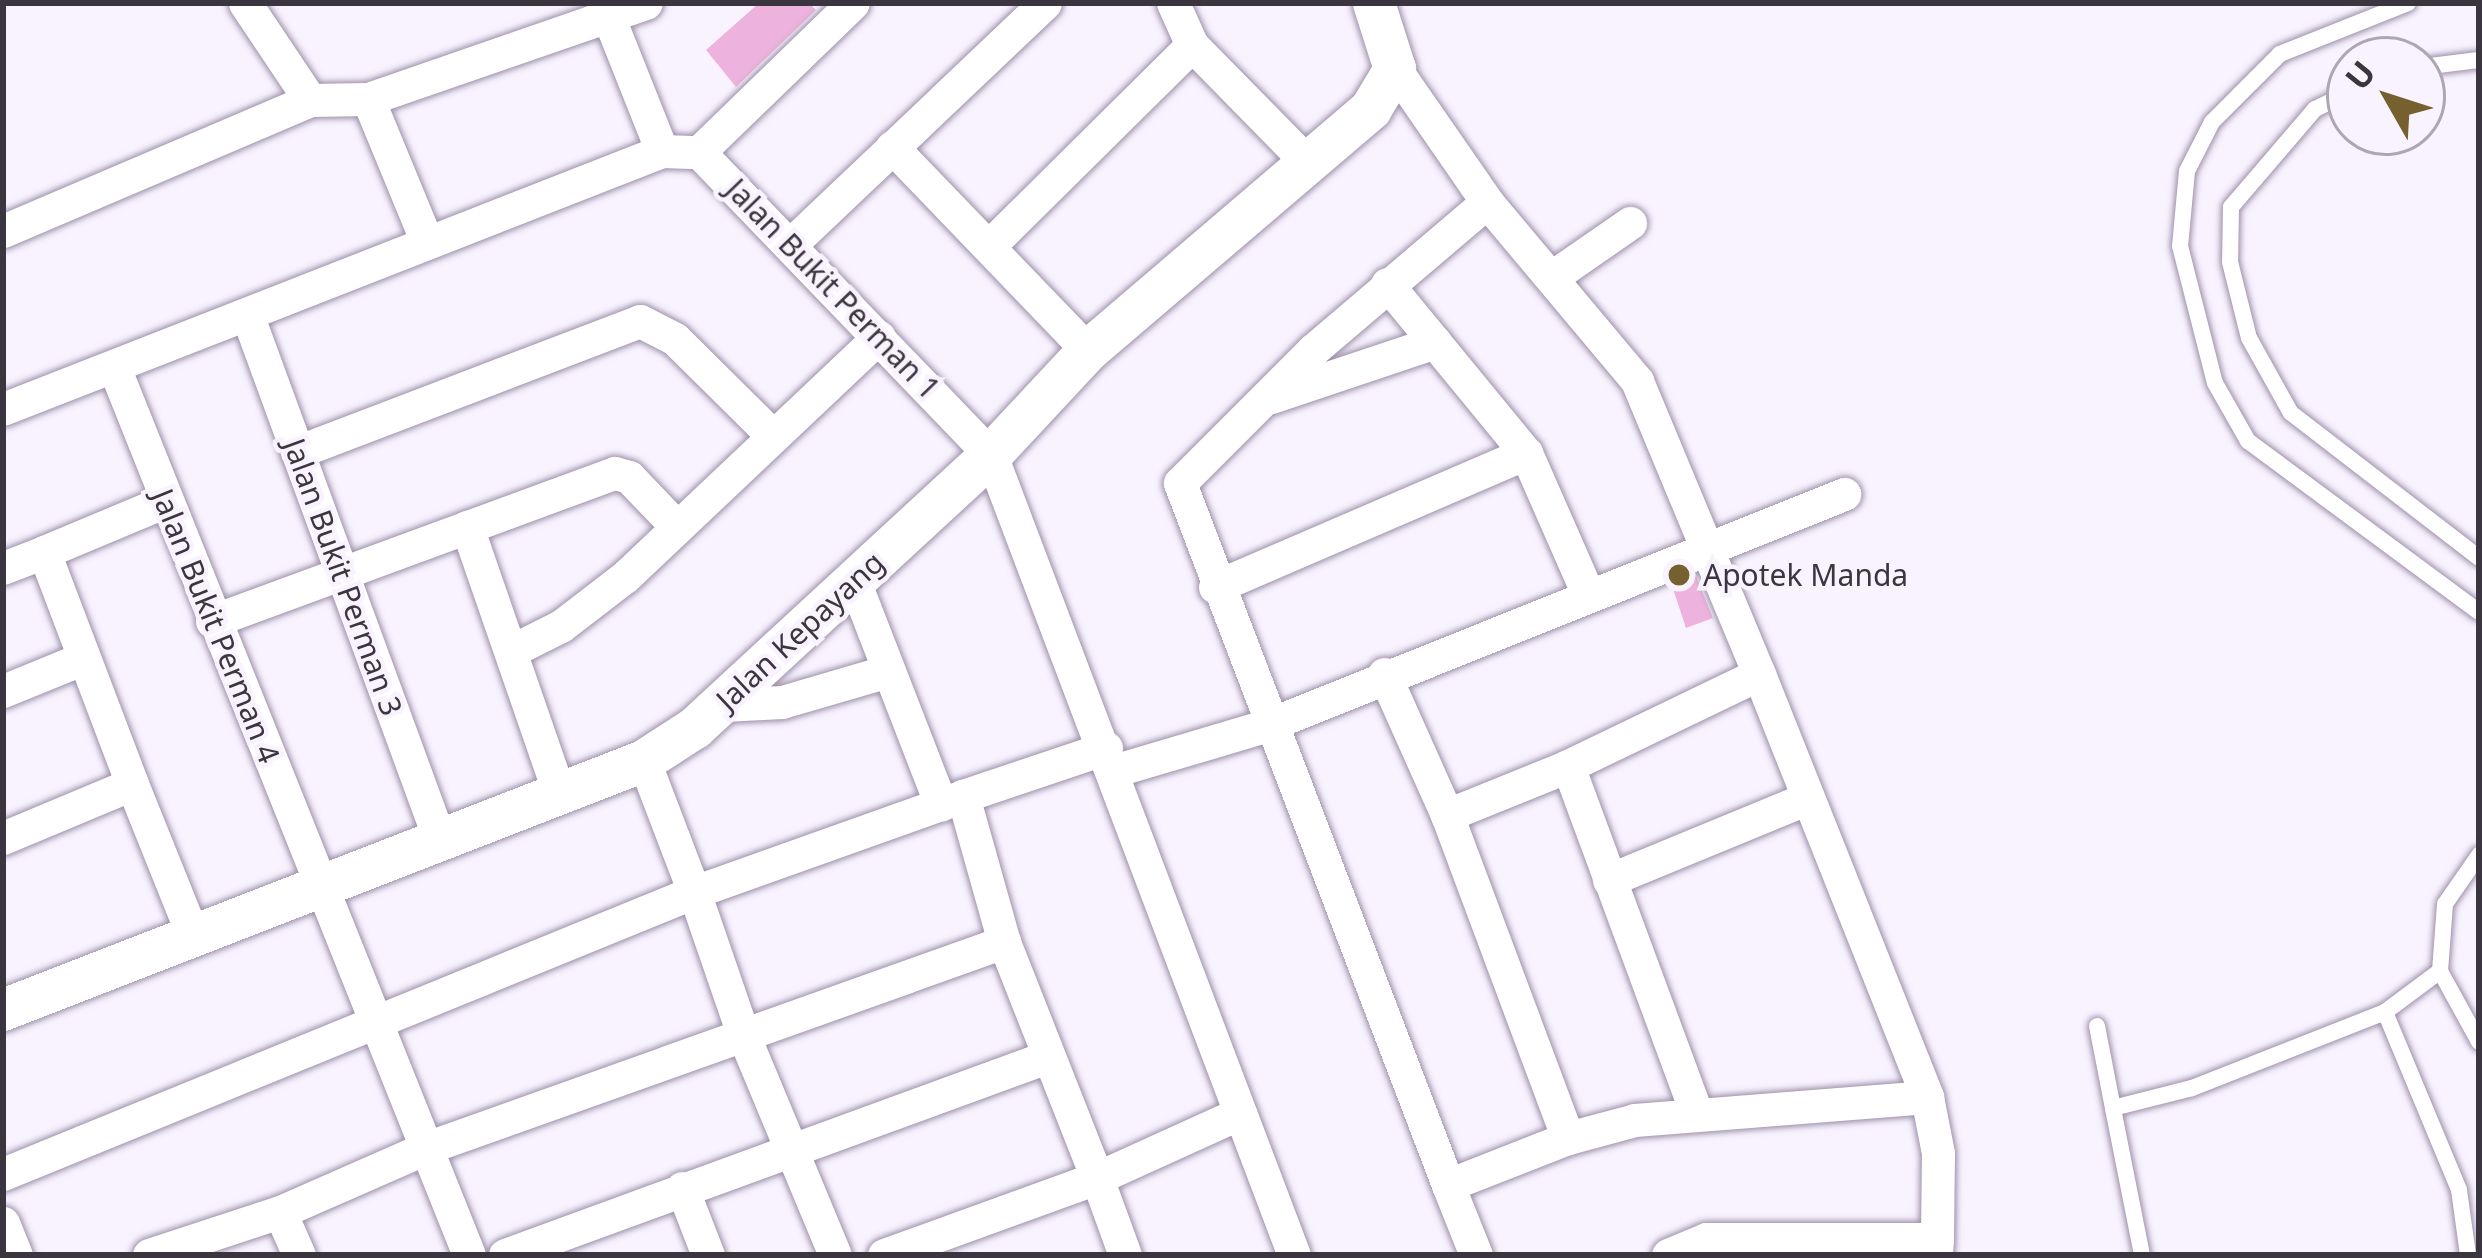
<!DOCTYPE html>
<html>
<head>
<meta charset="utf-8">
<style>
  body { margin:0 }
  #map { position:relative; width:2482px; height:1258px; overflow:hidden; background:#f9f3ff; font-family:"Noto Sans",sans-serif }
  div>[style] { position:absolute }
  .building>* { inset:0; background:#edb3de }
  .roads { filter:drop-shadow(0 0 3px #9e90aa) drop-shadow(0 0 3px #9e90aa) }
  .service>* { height:16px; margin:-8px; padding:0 8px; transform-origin:8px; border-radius:8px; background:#fff }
  .minor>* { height:33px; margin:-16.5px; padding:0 16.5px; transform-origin:16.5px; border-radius:16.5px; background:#fff }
  .tertiary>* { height:42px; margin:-21px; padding:0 21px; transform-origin:21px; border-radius:21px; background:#fff }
  .dots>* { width:33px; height:33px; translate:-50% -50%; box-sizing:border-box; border:6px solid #f9f3ff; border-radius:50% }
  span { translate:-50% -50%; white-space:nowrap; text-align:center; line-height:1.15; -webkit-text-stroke:9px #f9f3ff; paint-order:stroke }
  .street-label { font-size:30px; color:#3b3540 }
  .poi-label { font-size:30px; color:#3b3540 }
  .left { translate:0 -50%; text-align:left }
  .frame { position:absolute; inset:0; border:6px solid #3b3540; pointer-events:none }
  .north { position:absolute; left:2326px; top:36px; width:120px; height:120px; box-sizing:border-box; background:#f9f3ff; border:3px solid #ada7b3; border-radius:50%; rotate:309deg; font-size:33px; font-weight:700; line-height:48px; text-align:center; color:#3b3540 }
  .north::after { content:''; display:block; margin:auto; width:42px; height:54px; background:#766030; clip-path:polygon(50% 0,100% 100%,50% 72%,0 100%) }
</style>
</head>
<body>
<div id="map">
  <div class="building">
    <div style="clip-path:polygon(759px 3px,809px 3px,816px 10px,736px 87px,706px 50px)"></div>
    <div style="clip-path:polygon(1696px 576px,1713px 618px,1686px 628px,1672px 586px)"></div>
  </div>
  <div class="roads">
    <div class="service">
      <div style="left:2408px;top:3px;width:138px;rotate:158.3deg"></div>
      <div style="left:2280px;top:54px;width:96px;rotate:135deg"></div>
      <div style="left:2212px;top:122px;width:55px;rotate:117deg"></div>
      <div style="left:2187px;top:171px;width:75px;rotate:95.3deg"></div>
      <div style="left:2180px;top:246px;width:141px;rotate:75.7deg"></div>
      <div style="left:2215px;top:383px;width:67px;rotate:60.4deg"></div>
      <div style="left:2248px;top:441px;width:287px;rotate:36.5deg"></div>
      <div style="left:2422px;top:67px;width:57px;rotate:-7deg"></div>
      <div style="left:2350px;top:92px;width:39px;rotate:154deg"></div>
      <div style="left:2315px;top:109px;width:129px;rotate:130.6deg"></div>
      <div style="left:2231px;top:207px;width:55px;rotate:91deg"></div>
      <div style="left:2230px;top:262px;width:78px;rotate:76deg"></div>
      <div style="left:2249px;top:338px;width:86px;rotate:60.8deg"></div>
      <div style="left:2291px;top:413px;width:237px;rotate:37.6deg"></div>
      <div style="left:2440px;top:971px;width:81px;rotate:61.2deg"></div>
      <div style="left:2385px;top:1012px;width:193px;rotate:67.4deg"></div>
      <div style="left:2459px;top:1190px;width:66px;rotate:82.1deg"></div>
      <div style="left:2097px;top:1026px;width:84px;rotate:79deg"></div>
      <div style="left:2142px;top:1255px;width:150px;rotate:-101.2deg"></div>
      <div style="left:2113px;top:1108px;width:81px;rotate:-14.2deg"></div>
      <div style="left:2192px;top:1088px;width:207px;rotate:-21.5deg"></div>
      <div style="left:2385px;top:1012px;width:69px;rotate:-36.7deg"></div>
      <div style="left:2440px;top:971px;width:67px;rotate:-85.7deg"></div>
      <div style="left:2445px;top:904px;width:60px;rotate:-55.2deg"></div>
    </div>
    <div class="minor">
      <div style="left:245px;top:3px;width:117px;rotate:56.2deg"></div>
      <div style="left:310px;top:100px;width:58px;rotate:-1deg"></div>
      <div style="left:368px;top:99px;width:152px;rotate:67.6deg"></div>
      <div style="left:603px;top:3px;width:159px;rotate:68.3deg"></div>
      <div style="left:1173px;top:3px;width:46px;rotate:65.7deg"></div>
      <div style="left:1192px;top:45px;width:161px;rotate:45.5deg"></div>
      <div style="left:1395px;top:69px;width:162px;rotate:55.3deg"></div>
      <div style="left:368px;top:99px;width:294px;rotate:-19.1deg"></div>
      <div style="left:892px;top:147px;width:283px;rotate:46.1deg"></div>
      <div style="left:699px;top:152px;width:214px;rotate:-44.1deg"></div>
      <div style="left:3px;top:231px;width:334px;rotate:-23.1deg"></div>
      <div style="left:791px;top:244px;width:350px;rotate:-43.5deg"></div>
      <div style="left:989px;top:246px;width:286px;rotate:-44.7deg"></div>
      <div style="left:1552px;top:277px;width:95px;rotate:-34.7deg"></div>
      <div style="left:1387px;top:284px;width:219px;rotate:50.6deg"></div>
      <div style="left:248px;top:317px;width:555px;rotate:69.87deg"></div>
      <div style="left:114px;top:367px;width:956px;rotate:68.21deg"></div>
      <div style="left:1271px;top:397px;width:173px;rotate:-18.5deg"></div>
      <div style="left:3px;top:409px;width:708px;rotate:-21.38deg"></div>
      <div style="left:662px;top:151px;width:37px;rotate:2deg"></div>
      <div style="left:699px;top:152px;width:421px;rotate:46.1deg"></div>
      <div style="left:991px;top:455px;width:855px;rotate:69.26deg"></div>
      <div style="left:297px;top:452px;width:367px;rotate:-20.9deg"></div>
      <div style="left:640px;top:321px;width:39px;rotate:27deg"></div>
      <div style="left:675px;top:339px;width:136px;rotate:44.7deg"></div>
      <div style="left:467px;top:527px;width:278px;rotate:70.9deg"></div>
      <div style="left:44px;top:552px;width:132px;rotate:-22.7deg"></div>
      <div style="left:3px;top:568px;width:44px;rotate:-21.3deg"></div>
      <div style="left:44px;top:552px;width:248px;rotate:69.2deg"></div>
      <div style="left:132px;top:784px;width:140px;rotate:157.3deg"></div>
      <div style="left:853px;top:578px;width:243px;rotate:68.8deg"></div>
      <div style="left:1215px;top:587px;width:339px;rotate:-23.3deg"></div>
      <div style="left:1526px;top:453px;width:152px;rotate:66.3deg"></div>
      <div style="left:212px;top:621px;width:429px;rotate:-20.2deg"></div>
      <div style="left:615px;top:473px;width:15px;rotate:16deg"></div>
      <div style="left:629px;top:477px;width:65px;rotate:46.2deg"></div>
      <div style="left:513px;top:650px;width:54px;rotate:-26.6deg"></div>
      <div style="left:561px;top:626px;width:82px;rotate:-37.6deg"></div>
      <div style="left:626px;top:576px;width:348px;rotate:-43.4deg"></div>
      <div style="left:1384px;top:674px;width:154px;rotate:65.9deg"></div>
      <div style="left:1447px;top:815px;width:345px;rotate:69.5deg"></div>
      <div style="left:1759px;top:674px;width:455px;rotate:68.3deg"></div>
      <div style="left:1927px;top:1097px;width:57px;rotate:78.9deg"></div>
      <div style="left:1938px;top:1153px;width:86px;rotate:90.7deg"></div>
      <div style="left:3px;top:691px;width:87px;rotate:-22.2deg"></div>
      <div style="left:723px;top:705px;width:59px;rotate:-2.9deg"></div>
      <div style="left:782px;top:702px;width:110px;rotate:-16.3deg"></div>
      <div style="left:1113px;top:771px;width:162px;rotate:-16.5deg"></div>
      <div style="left:1268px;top:725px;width:621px;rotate:-21.85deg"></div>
      <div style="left:132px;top:784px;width:164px;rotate:68.1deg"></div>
      <div style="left:1447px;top:815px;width:131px;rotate:-22deg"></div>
      <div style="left:1568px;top:766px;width:371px;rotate:69.7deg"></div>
      <div style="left:1609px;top:880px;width:215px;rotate:-22.4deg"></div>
      <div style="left:3px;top:1174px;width:746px;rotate:-22.2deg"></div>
      <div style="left:694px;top:892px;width:140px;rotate:-110.9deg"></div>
      <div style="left:1448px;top:1185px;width:751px;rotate:-110.9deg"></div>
      <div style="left:1180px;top:483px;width:188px;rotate:-45deg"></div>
      <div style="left:1313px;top:350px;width:228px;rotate:-40.4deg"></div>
      <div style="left:1487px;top:202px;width:234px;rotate:50deg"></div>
      <div style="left:1637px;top:381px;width:317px;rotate:67.4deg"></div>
      <div style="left:1759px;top:674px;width:212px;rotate:154.3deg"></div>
      <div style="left:682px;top:1188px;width:72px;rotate:68.8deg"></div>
      <div style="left:280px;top:1212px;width:159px;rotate:-23.7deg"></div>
      <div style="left:426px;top:1148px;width:614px;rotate:-19.62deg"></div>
      <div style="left:3px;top:1223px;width:35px;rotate:68deg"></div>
      <div style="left:149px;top:1255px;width:138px;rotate:-18.2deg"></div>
      <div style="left:280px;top:1212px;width:47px;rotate:66.2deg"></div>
      <div style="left:505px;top:1255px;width:577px;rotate:-20.07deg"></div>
      <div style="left:835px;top:1255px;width:239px;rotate:-112.6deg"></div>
      <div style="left:743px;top:1034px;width:150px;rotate:-109deg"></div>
      <div style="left:694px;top:892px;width:286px;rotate:-19.6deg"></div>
      <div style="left:884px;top:1255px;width:226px;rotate:-19.9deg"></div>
      <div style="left:1097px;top:1178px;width:254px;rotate:-111.5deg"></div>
      <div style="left:1004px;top:942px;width:152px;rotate:-105.7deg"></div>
      <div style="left:963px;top:796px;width:151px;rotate:-18.6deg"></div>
      <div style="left:1125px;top:1255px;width:82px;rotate:-110deg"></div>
      <div style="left:1097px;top:1178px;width:157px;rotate:-24.4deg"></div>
      <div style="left:1476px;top:1255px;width:75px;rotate:-111.8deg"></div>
      <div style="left:1448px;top:1185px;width:129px;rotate:-21.4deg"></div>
      <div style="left:1568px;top:1138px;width:69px;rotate:-15deg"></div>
      <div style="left:1635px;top:1120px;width:293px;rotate:-4.5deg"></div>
      <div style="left:1668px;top:1255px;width:41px;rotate:-22.8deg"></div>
      <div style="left:1706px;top:1239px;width:231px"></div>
      <div style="left:1937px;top:1239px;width:16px;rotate:94deg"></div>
    </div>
    <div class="tertiary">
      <div style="left:3px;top:1010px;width:688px;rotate:-21.23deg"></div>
      <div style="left:644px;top:761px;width:61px;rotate:-32.9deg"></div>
      <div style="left:695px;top:728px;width:403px;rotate:-42.7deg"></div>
      <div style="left:991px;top:455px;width:142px;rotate:-47deg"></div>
      <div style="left:1088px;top:351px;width:372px;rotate:-40.5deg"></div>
      <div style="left:1371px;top:109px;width:47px;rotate:-59deg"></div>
      <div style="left:1395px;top:69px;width:69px;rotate:-107.7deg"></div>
    </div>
  </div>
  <div class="dots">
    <div style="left:1679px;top:575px;background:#766030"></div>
  </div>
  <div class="street-label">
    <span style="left:833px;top:289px;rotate:46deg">Jalan Bukit Perman 1</span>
    <span style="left:343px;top:577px;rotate:70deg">Jalan Bukit Perman 3</span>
    <span style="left:216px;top:626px;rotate:68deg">Jalan Bukit Perman 4</span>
    <span style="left:800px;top:631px;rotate:-43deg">Jalan Kepayang</span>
  </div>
  <div class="poi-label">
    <span class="left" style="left:1703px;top:575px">Apotek Manda</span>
  </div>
  <div class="frame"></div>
  <div class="north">U</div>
</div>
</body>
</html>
